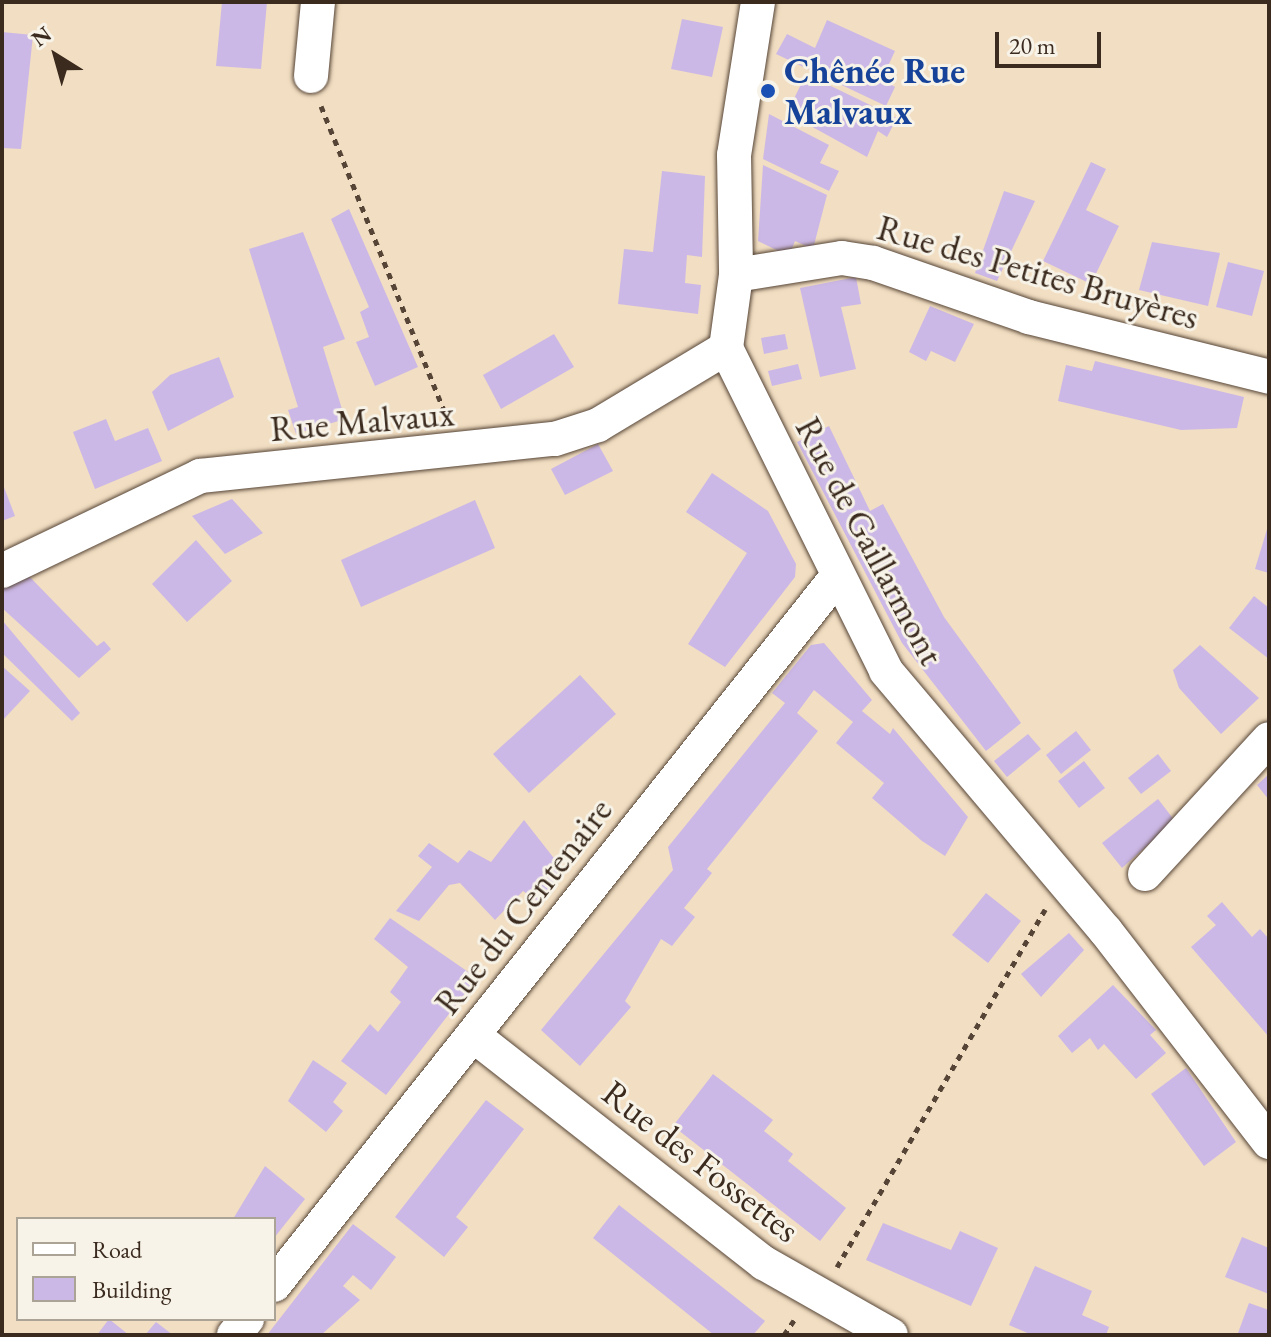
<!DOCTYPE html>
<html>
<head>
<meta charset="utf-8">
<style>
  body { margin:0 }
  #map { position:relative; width:1271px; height:1337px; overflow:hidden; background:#f2dec2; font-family:"EB Garamond",serif }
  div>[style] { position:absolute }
  .building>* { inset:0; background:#ccb8e6 }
  .path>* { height:5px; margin-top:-2.5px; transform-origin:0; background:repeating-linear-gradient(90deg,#564537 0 6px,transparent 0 12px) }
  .roads { filter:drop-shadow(0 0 2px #564537) drop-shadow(0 0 2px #564537) }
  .minor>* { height:34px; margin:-17px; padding:0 17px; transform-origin:17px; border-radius:17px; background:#fff }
  .dots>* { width:22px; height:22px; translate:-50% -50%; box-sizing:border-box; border:4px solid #f7f3e8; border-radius:50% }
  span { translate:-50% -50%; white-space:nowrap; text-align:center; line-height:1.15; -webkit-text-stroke:6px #f7f3e8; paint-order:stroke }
  .transit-label { font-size:36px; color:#164399; font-weight:700 }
  .left { translate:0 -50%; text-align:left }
  .street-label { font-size:36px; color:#3b2a1e }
  .frame { position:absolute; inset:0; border:4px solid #3b2a1e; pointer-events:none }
  .legend { position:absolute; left:16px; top:1217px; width:260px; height:104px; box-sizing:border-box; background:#f7f3e8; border:2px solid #aca397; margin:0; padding:10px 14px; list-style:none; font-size:24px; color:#3b2a1e }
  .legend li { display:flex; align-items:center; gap:16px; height:40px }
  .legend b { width:40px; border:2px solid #aca397 }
  .north { position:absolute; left:16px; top:16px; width:80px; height:80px; -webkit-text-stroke:6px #f7f3e8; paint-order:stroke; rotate:323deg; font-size:22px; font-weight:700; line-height:32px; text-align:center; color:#3b2a1e }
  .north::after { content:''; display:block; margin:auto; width:28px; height:36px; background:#3b2a1e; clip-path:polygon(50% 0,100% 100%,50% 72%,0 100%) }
  .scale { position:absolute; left:995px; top:32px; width:106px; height:36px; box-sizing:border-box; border:4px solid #3b2a1e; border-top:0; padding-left:10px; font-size:24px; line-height:28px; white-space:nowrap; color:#3b2a1e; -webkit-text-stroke:6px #f7f3e8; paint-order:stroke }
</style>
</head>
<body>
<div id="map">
  <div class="building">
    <div style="clip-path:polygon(222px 2px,267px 2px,261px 69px,216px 66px)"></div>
    <div style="clip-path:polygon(682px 19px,723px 27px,712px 77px,671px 69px)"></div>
    <div style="clip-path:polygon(827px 20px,895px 51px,882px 79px,895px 87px,886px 106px,776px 54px,787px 34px,815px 48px)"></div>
    <div style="clip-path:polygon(2px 32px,33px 35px,21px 149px,2px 148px)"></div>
    <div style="clip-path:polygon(806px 74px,897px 118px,887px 137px,878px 131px,867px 157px,787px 113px)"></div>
    <div style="clip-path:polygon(769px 114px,829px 145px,820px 163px,839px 171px,829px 191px,763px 159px)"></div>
    <div style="clip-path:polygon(1091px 162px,1106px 169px,1086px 210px,1119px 226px,1091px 284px,1043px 261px)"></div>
    <div style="clip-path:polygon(763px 165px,827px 195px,813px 249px,795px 241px,789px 256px,758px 241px)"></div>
    <div style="clip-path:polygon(662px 171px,705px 176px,702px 257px,687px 255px,685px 283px,701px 285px,698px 314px,618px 304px,624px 249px,653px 252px)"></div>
    <div style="clip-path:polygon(1004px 191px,1035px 201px,997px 281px,975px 273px)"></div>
    <div style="clip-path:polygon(349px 209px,418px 367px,375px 386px,356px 342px,369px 337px,360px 312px,369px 307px,331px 219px)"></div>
    <div style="clip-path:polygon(303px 232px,345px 339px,323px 347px,345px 419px,296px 434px,288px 410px,298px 407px,249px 249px)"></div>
    <div style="clip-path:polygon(1152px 242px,1220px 253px,1208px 306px,1139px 290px)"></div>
    <div style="clip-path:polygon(1228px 262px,1264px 271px,1252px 316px,1216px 307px)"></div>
    <div style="clip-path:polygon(856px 277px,861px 304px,841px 307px,856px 369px,820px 377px,800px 288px)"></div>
    <div style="clip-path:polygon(930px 306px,974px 324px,955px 362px,931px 351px,926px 361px,909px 352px)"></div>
    <div style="clip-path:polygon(554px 334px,574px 367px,501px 409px,483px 375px)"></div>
    <div style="clip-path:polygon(785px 334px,788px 349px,764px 354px,761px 338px)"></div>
    <div style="clip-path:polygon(219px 357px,234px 397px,168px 431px,152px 392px,170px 375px)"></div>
    <div style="clip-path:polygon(1095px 361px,1244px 397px,1237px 428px,1181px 430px,1058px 401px,1066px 365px,1092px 371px)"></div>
    <div style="clip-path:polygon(798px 364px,802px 379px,772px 386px,768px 371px)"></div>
    <div style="clip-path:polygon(106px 419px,115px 441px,148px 428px,162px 461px,95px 489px,73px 432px)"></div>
    <div style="clip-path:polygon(829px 426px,870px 511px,883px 504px,944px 617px,1021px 723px,986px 751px,902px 643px,797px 442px)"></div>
    <div style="clip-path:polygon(598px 444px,613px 471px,565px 495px,551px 469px)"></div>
    <div style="clip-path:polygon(712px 473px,768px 511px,796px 564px,795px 577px,725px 667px,688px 644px,747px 553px,686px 512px)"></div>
    <div style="clip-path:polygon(2px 482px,15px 516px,2px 521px)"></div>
    <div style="clip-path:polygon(232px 499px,263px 533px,225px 554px,192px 516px)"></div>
    <div style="clip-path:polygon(475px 500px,495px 548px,361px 607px,341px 560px)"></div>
    <div style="clip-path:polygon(1268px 526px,1269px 526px,1269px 573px,1255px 569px)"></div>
    <div style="clip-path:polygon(196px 540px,232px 581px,187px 622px,152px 584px)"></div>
    <div style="clip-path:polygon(26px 573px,97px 646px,104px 641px,111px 649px,79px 678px,2px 608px,2px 586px)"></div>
    <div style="clip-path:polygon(1254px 596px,1269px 608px,1269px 659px,1229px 628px)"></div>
    <div style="clip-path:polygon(2px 620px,80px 713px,72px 721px,2px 653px)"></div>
    <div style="clip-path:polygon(824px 643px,872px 700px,862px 711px,890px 734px,893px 728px,968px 817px,945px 856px,922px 841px,872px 798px,884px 783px,836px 743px,853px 722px,814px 690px,797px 713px,818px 731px,707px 869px,712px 873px,684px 908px,695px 917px,672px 946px,661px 939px,625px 1001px,631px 1007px,580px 1066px,541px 1030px,673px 870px,668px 847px,785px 703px,772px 693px,811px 645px)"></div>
    <div style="clip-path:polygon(1200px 645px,1259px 698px,1221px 734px,1179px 688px,1173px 670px)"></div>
    <div style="clip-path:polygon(2px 666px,30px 691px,2px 721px)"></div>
    <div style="clip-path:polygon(580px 675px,616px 714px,529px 793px,493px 754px)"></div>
    <div style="clip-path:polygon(1076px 731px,1091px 750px,1061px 774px,1046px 755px)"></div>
    <div style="clip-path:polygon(1028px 734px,1041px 749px,1007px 777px,994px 761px)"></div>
    <div style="clip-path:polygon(1158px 754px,1171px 771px,1141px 794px,1128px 778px)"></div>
    <div style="clip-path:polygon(1084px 761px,1105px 788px,1079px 808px,1058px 781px)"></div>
    <div style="clip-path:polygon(1269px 774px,1269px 800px,1257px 785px)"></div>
    <div style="clip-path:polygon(1158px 799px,1175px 821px,1122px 868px,1102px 843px)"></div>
    <div style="clip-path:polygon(524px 820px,564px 871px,539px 902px,523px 891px,495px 920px,460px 883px,449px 885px,419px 921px,396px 911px,432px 867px,418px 856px,429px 843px,458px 863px,469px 850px,491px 862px)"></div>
    <div style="clip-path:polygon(986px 893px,1021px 921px,988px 963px,952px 935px)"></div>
    <div style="clip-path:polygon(1222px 902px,1252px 937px,1260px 929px,1269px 939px,1269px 1037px,1191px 947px,1216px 925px,1207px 916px)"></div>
    <div style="clip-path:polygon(390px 918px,477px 978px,386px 1095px,341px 1061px,370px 1024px,378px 1032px,401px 1002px,390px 992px,408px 967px,374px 939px)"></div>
    <div style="clip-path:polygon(1069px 933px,1084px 950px,1041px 997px,1021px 974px)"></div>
    <div style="clip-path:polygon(1113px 985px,1156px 1030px,1150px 1035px,1166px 1053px,1136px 1079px,1104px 1044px,1098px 1050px,1090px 1038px,1072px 1053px,1058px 1036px)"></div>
    <div style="clip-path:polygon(313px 1060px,347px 1083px,333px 1102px,343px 1111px,326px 1132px,288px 1101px)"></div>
    <div style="clip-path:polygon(1186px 1068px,1236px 1142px,1204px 1166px,1151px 1094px)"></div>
    <div style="clip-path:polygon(713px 1074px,773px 1120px,764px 1131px,793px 1154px,788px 1161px,846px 1208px,820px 1241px,673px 1126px)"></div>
    <div style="clip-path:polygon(486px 1100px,524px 1129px,456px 1217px,468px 1227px,444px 1257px,395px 1217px)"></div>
    <div style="clip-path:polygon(265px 1166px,305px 1199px,274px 1238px,274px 1219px,233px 1219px)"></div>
    <div style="clip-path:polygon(619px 1205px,765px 1321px,753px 1335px,714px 1335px,593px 1238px)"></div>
    <div style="clip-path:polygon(883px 1223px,951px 1250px,960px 1231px,998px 1248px,971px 1306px,866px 1260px)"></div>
    <div style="clip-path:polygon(353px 1224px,396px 1257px,371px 1290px,353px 1275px,343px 1286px,360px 1300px,321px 1335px,267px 1335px)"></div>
    <div style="clip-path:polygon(1242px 1237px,1269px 1248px,1269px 1294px,1225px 1277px)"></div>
    <div style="clip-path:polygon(1035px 1266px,1092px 1291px,1082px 1315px,1109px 1327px,1106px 1335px,1032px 1335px,1009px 1325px)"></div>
    <div style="clip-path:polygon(1249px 1303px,1269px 1310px,1269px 1335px,1238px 1333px)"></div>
    <div style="clip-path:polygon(109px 1319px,129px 1335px,97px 1335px)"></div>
    <div style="clip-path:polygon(156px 1322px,173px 1335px,145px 1335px)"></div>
  </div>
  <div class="path">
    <div style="left:321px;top:106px;width:334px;rotate:68deg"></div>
    <div style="left:837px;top:1267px;width:414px;rotate:-59.8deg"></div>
    <div style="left:784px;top:1335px;width:18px;rotate:-56deg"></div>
  </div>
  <div class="roads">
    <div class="minor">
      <div style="left:758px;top:2px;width:155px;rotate:98.9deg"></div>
      <div style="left:734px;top:155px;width:120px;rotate:89deg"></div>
      <div style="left:736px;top:275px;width:74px;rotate:97.8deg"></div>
      <div style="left:726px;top:348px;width:360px;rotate:63.6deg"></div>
      <div style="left:886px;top:671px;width:339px;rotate:49.8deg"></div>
      <div style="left:1105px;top:930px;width:268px;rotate:52.3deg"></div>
      <div style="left:311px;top:76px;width:74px;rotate:-84.6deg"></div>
      <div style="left:736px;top:275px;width:107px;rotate:-9.1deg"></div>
      <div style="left:842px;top:258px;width:31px;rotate:9deg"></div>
      <div style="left:873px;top:263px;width:165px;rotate:19.1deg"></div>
      <div style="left:1029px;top:317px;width:247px;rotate:14deg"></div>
      <div style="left:2px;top:571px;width:220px;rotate:-25.6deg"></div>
      <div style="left:200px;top:476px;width:357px;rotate:-6deg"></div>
      <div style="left:555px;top:439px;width:45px;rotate:-18deg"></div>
      <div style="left:598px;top:425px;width:149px;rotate:-31deg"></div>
      <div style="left:1145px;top:874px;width:183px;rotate:-47.4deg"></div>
      <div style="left:473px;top:1035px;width:370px;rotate:38.1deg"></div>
      <div style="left:764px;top:1263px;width:146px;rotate:29.6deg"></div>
      <div style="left:274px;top:1285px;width:903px;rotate:-51.52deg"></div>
      <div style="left:234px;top:1335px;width:21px;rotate:-51deg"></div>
    </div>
  </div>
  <div class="dots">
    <div style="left:768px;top:91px;background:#1a4fb4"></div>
  </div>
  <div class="transit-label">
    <span class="left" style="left:784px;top:91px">Chênée Rue<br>Malvaux</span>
  </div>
  <div class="street-label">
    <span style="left:1038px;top:272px;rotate:16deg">Rue des Petites Bruyères</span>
    <span style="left:362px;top:421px;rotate:-5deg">Rue Malvaux</span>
    <span style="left:870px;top:541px;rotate:62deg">Rue de Gaillarmont</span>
    <span style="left:523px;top:906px;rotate:-52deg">Rue du Centenaire</span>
    <span style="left:701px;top:1161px;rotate:38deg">Rue des Fossettes</span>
  </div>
  <div class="frame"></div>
  <ul class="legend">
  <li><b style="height:10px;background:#fff"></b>Road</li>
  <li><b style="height:22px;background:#ccb8e6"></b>Building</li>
  </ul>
  <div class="north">N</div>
  <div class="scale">20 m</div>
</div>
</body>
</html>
